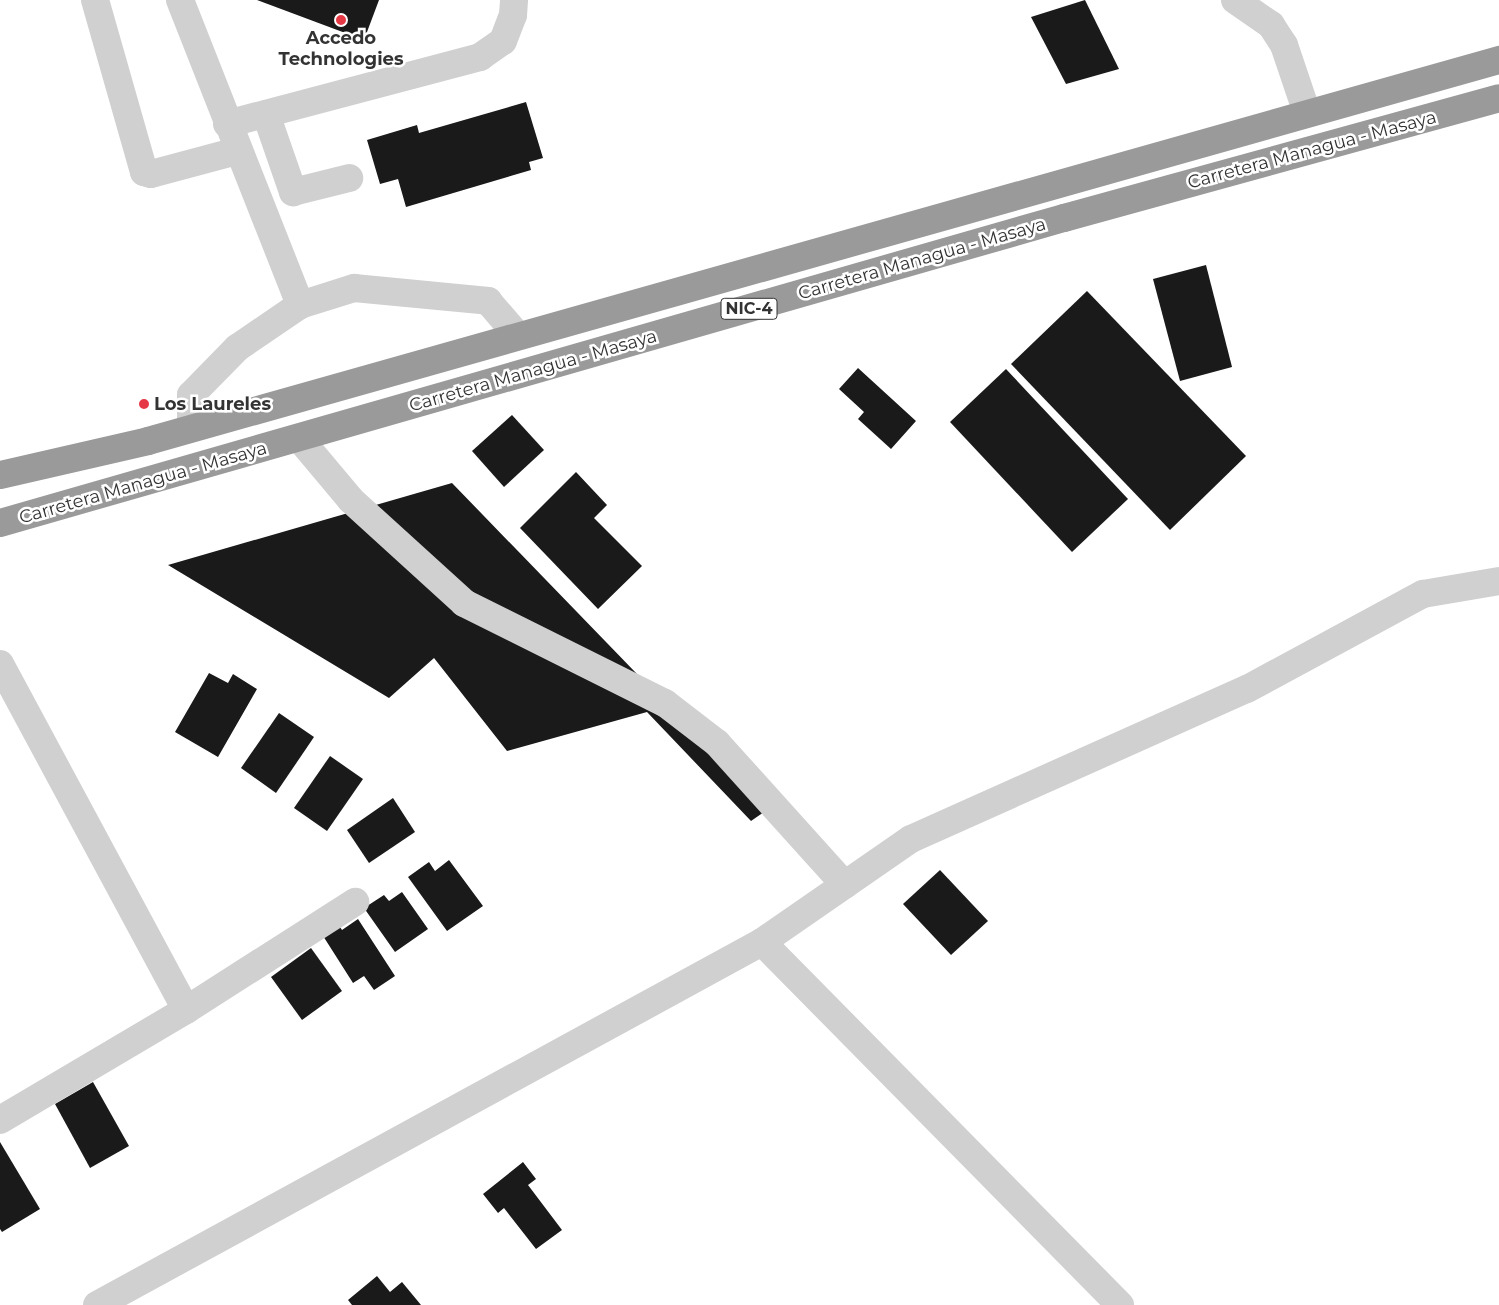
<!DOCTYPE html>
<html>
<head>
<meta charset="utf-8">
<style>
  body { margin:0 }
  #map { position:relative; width:1499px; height:1305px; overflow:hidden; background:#fff; font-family:Montserrat,sans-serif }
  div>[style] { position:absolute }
  .building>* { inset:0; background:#1a1a1a }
  .minor>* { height:28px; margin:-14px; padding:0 14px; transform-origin:14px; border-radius:14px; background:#d0d0d0 }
  .highway>* { height:28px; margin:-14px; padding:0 14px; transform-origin:14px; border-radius:14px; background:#9a9a9a }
  .dots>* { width:14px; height:14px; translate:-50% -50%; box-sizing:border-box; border:2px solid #fff; border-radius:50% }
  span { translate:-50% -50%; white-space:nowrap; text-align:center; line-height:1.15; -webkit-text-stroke:5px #fff; paint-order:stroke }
  .shield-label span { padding:1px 4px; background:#fff; border:1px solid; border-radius:4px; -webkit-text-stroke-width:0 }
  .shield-label { font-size:16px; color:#333; font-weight:700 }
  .poi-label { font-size:18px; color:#333; font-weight:700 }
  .left { translate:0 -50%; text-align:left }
  .street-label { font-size:18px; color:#333 }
</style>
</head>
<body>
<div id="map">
  <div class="building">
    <div style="clip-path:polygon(257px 0,379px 0,364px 40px)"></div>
    <div style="clip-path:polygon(1085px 0,1119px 69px,1066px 84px,1031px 17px)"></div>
    <div style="clip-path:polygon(526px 102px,543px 158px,529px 162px,531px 170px,406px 207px,398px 179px,380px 184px,367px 140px,417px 125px,419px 133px)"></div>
    <div style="clip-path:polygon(1206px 265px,1232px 367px,1180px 381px,1153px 279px)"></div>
    <div style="clip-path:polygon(1087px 291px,1246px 456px,1170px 530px,1011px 364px)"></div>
    <div style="clip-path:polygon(858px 368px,916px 421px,891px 449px,858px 419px,864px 412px,839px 389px)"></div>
    <div style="clip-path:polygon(1006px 369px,1128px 499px,1072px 552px,950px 422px)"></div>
    <div style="clip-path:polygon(512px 415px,544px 450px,504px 487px,472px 451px)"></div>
    <div style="clip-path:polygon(576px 472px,607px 505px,594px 518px,642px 566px,598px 609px,520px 528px)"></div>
    <div style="clip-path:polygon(452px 483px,667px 705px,767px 810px,751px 821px,647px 712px,507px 751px,434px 658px,389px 698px,168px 565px)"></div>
    <div style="clip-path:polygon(209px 673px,228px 683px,233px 674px,257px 689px,218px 757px,175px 732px)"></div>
    <div style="clip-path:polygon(279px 713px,314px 737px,276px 793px,241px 768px)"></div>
    <div style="clip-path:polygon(330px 756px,363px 779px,327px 831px,294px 808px)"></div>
    <div style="clip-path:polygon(393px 798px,415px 832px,369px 863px,347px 830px)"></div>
    <div style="clip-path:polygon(449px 860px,483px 906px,447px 931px,408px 877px,429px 862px,435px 871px)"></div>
    <div style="clip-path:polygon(940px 870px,988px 921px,951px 955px,903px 904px)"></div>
    <div style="clip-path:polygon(402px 892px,428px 929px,395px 952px,364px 908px,384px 895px,389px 901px)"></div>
    <div style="clip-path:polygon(334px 918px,342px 930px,358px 919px,395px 976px,374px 990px,364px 976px,353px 983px,318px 928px)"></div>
    <div style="clip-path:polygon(311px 948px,342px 991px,302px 1020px,271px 977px)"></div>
    <div style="clip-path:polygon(93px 1082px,129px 1146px,90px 1168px,55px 1104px)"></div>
    <div style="clip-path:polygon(0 1142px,40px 1209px,2px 1232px,0 1229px)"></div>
    <div style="clip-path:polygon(523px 1162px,536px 1179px,528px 1185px,562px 1230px,536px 1249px,504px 1208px,498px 1213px,483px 1194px)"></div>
    <div style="clip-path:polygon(377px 1276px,390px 1292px,402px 1282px,421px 1305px,352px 1305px,348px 1300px)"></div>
  </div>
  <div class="minor">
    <div style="left:95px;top:0;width:179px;rotate:74.1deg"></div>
    <div style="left:144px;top:172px;width:7px;rotate:16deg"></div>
    <div style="left:151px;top:174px;width:89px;rotate:-15deg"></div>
    <div style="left:180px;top:0;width:328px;rotate:68.5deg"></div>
    <div style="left:1235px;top:0;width:44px;rotate:34.8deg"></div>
    <div style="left:1271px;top:25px;width:24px;rotate:57deg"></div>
    <div style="left:1284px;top:45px;width:72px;rotate:71.3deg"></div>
    <div style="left:266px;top:114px;width:83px;rotate:70.9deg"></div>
    <div style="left:293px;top:192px;width:58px;rotate:-14deg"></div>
    <div style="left:227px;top:124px;width:262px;rotate:-14.8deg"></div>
    <div style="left:480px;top:57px;width:28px;rotate:-35deg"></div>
    <div style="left:503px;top:41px;width:28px;rotate:-69deg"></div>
    <div style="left:513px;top:15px;width:15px;rotate:-86deg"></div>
    <div style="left:191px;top:428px;width:33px;rotate:-90deg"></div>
    <div style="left:191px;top:395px;width:66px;rotate:-45.6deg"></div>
    <div style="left:237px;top:348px;width:76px;rotate:-34.3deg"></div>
    <div style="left:300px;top:305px;width:57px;rotate:-17.5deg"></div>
    <div style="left:354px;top:288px;width:135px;rotate:5.5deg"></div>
    <div style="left:488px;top:301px;width:46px;rotate:49.4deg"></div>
    <div style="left:299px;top:438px;width:81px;rotate:50deg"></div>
    <div style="left:351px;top:500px;width:153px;rotate:42.3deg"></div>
    <div style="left:464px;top:603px;width:225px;rotate:26.5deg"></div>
    <div style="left:665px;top:703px;width:66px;rotate:37.6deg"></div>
    <div style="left:717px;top:743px;width:191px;rotate:48deg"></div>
    <div style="left:0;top:664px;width:393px;rotate:61.7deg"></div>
    <div style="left:186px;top:1010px;width:216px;rotate:149.4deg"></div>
    <div style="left:762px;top:942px;width:510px;rotate:45.4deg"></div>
    <div style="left:186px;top:1010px;width:201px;rotate:-32.6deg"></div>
    <div style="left:97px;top:1305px;width:758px;rotate:-28.63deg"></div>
    <div style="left:762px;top:942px;width:181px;rotate:-34.7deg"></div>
    <div style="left:911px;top:839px;width:368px;rotate:-24.1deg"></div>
    <div style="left:1247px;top:689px;width:200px;rotate:-28.4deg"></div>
    <div style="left:1423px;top:594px;width:77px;rotate:-9.7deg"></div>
  </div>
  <div class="highway">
    <div style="left:0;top:475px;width:152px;rotate:-12.9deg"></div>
    <div style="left:148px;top:441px;width:1404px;rotate:-15.75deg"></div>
    <div style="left:0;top:523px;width:1107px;rotate:-16deg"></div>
    <div style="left:1064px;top:218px;width:451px;rotate:-15.4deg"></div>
  </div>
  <div class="dots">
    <div style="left:341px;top:20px;background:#e63946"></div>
    <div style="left:144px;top:404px;background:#e63946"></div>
  </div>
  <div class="shield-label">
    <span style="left:749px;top:309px">NIC-4</span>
  </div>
  <div class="poi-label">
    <span style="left:341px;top:49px">Accedo<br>Technologies</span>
    <span class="left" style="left:154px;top:404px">Los Laureles</span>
  </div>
  <div class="street-label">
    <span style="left:1312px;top:150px;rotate:-15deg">Carretera Managua - Masaya</span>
    <span style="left:922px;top:259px;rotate:-16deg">Carretera Managua - Masaya</span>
    <span style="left:533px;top:371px;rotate:-16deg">Carretera Managua - Masaya</span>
    <span style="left:143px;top:483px;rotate:-16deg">Carretera Managua - Masaya</span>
  </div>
</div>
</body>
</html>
